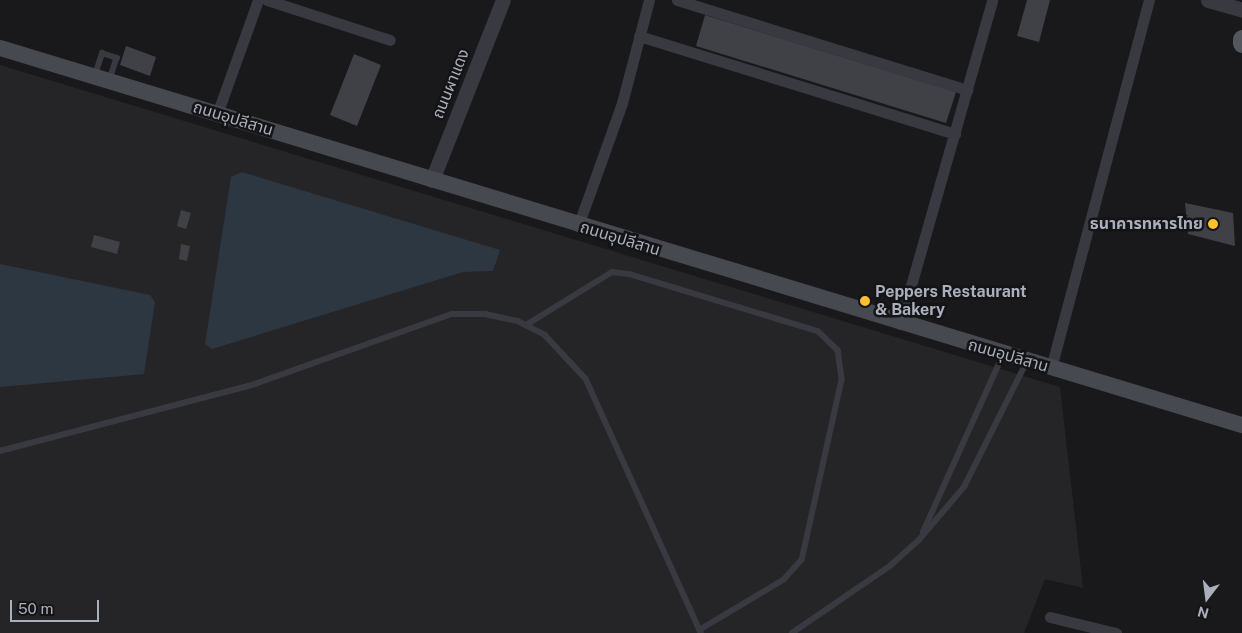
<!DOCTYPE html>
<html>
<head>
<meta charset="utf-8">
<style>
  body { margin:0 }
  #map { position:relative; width:1242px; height:633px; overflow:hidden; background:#19191b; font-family:"Public Sans","Noto Sans Thai",sans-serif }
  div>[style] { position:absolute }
  .built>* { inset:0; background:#252528 }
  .water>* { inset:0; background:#2d3741 }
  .building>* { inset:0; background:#404146 }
  .service>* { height:5.5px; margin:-2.75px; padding:0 2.75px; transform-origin:2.75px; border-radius:2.75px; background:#393a41 }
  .minor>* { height:11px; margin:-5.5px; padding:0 5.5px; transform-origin:5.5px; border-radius:5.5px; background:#393a41 }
  .tertiary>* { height:15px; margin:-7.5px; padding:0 7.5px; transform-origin:7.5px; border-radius:7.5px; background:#393a41 }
  .secondary>* { height:16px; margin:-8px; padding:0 8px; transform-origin:8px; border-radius:8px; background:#474951 }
  .primary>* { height:19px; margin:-9.5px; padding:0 9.5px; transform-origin:9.5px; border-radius:9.5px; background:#555760 }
  .dots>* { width:14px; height:14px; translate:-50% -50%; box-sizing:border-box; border:2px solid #141416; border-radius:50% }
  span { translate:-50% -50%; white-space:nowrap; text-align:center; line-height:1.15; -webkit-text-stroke:5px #141416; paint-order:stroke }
  .street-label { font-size:16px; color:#aaafbc }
  .poi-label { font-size:16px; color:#aaafbc; font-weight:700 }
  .right { translate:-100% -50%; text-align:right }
  .left { translate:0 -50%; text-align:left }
  .north { position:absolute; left:1182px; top:573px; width:50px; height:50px; -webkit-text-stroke:4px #141416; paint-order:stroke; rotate:195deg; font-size:14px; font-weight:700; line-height:20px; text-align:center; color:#aaafbc }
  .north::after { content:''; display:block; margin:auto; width:18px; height:22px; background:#aaafbc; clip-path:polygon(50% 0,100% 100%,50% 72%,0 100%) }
  .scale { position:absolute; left:10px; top:600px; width:89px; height:22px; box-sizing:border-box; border:2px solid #aaafbc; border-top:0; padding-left:6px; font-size:15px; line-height:18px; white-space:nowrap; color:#aaafbc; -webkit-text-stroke:4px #141416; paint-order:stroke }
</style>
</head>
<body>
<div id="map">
  <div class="built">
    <div style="clip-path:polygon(0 65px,1060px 387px,1083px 588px,1045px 579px,1024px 633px,0 633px)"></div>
  </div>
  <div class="water">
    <div style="clip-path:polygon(242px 172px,500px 250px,493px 271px,463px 272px,212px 349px,205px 344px,231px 177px)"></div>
    <div style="clip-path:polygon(0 264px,150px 295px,155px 302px,144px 374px,0 387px)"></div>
  </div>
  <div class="building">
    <div style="clip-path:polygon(1027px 0,1050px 0,1039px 42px,1017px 36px)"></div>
    <div style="clip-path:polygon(705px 15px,956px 92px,946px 123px,696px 46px)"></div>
    <div style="clip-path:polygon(126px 46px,156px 57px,150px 76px,120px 65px)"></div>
    <div style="clip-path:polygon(354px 54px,381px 65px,357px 126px,330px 115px)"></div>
    <div style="clip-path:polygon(1185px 203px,1233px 213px,1235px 246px,1188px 234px)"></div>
    <div style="clip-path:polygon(181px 210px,191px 213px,186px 229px,177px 226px)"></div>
    <div style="clip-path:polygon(94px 235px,120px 242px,117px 254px,91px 247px)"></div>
    <div style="clip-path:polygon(181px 244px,190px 246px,187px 261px,179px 259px)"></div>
  </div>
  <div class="service">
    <div style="left:95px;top:75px;width:23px;rotate:-72deg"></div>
    <div style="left:102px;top:53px;width:16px;rotate:18deg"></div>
    <div style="left:117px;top:58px;width:22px;rotate:108deg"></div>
    <div style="left:526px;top:325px;width:101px;rotate:-31.6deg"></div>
    <div style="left:612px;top:272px;width:17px;rotate:7deg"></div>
    <div style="left:629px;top:274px;width:197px;rotate:16.8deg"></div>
    <div style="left:818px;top:331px;width:28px;rotate:44deg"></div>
    <div style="left:838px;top:350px;width:30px;rotate:82deg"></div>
    <div style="left:842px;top:380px;width:184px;rotate:102.5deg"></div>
    <div style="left:802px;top:560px;width:27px;rotate:132deg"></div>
    <div style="left:784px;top:580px;width:98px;rotate:149.2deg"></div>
    <div style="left:0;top:451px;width:264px;rotate:-14.7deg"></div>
    <div style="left:255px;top:384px;width:209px;rotate:-19.6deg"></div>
    <div style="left:452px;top:314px;width:33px"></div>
    <div style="left:485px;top:314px;width:34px;rotate:12deg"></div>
    <div style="left:518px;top:321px;width:30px;rotate:27deg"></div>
    <div style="left:545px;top:335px;width:60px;rotate:47deg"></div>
    <div style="left:586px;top:379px;width:279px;rotate:65.6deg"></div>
    <div style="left:923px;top:532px;width:194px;rotate:-65.7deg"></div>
    <div style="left:792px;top:633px;width:119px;rotate:-34.4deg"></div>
    <div style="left:890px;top:566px;width:39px;rotate:-42deg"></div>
    <div style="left:919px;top:540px;width:70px;rotate:-49.7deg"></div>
    <div style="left:964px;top:487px;width:141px;rotate:-63.4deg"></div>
  </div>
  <div class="minor">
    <div style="left:267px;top:0;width:129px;rotate:18deg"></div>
    <div style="left:677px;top:0;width:304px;rotate:17.2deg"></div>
    <div style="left:639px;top:36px;width:331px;rotate:17.2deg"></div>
    <div style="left:217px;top:114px;width:121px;rotate:-70.2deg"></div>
    <div style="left:578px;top:226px;width:131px;rotate:-70.3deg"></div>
    <div style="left:622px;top:103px;width:106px;rotate:-75.3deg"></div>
    <div style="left:900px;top:324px;width:337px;rotate:-74.1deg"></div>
    <div style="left:1051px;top:368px;width:381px;rotate:-75.1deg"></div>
    <div style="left:1050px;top:617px;width:68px;rotate:13.6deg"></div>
  </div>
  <div class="tertiary">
    <div style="left:1208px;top:0;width:35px;rotate:16deg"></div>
    <div style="left:432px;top:180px;width:193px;rotate:-68.5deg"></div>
  </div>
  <div class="secondary">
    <div style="left:0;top:48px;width:1298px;rotate:16.89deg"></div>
  </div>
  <div class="primary">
    <div style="left:1242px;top:39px;width:4px;rotate:90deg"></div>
  </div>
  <div class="dots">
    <div style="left:1213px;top:224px;background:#ffc02e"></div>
    <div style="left:865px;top:301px;background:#ffc02e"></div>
  </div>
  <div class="street-label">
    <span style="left:451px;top:84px;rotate:-68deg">ถนนผาแดง</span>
    <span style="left:233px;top:119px;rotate:17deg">ถนนอุปลีสาน</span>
    <span style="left:620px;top:239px;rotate:17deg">ถนนอุปลีสาน</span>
    <span style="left:1008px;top:356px;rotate:16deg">ถนนอุปลีสาน</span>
  </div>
  <div class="poi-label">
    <span class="right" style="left:1203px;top:224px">ธนาคารทหารไทย</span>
    <span class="left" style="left:875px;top:301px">Peppers Restaurant<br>&amp; Bakery</span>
  </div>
  <div class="north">N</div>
  <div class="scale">50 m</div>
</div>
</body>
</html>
